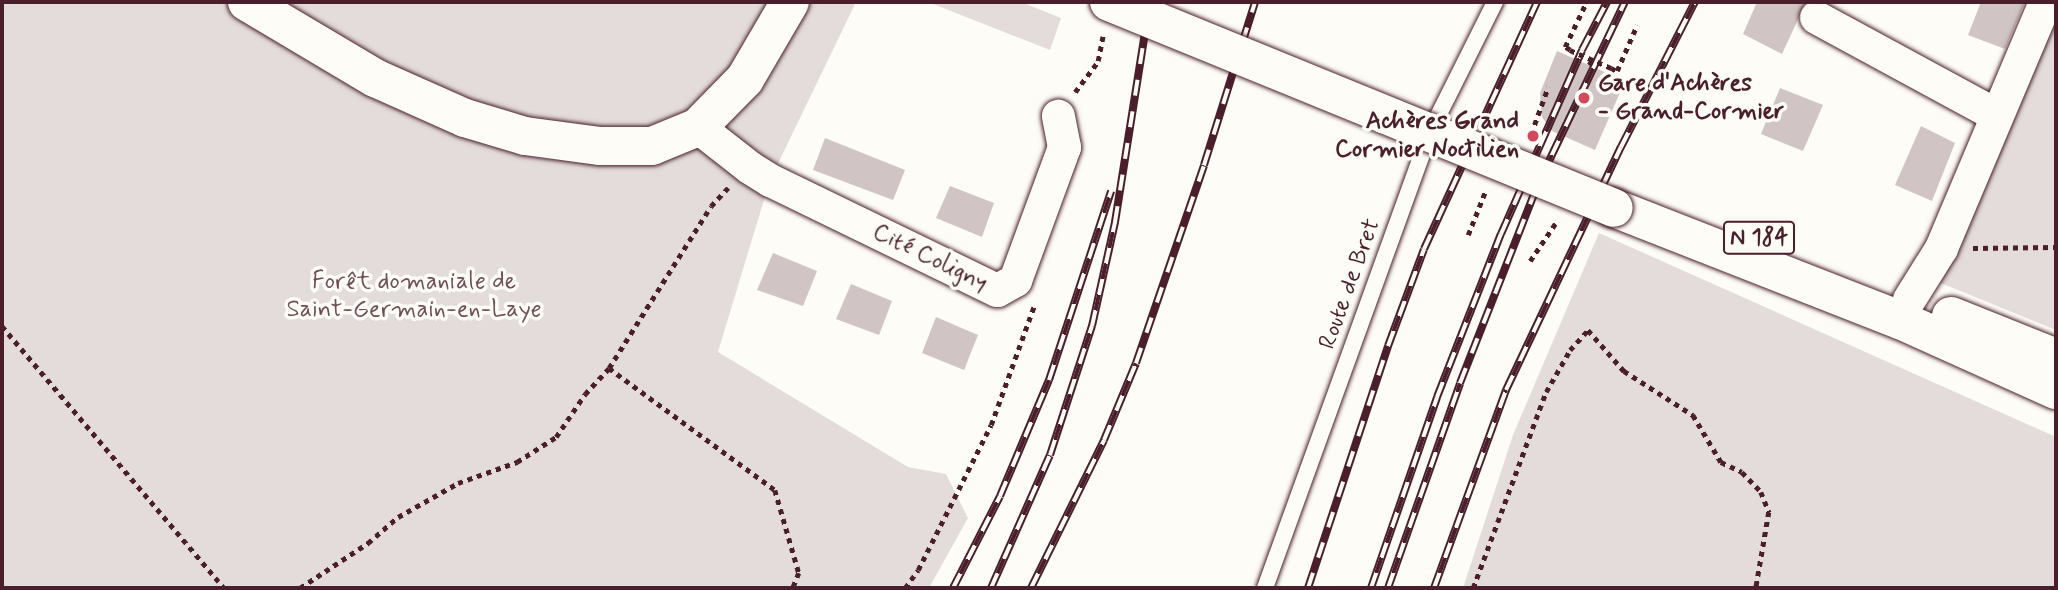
<!DOCTYPE html>
<html>
<head>
<meta charset="utf-8">
<style>
  body { margin:0 }
  #map { position:relative; width:2058px; height:590px; overflow:hidden; background:#fdfcf7; font-family:Mynerve,sans-serif }
  div>[style] { position:absolute }
  .green>* { inset:0; background:#e3dcda }
  .building>* { inset:0; background:#d0c5c4 }
  .path>* { height:4.5px; margin-top:-2.25px; transform-origin:0; background:repeating-linear-gradient(90deg,#4a1f2b 0 5px,transparent 0 10px) }
  .roads { filter:drop-shadow(0 0 2px #4a1f2b) drop-shadow(0 0 2px #4a1f2b) }
  .lane>* { height:16px; margin:-8px; padding:0 8px; transform-origin:8px; border-radius:8px; background:#fdfcf7 }
  .street>* { height:33px; margin:-16.5px; padding:0 16.5px; transform-origin:16.5px; border-radius:16.5px; background:#fdfcf7 }
  .secondary>* { height:38px; margin:-19px; padding:0 19px; transform-origin:19px; border-radius:19px; background:#fdfcf7 }
  .primary>* { height:38px; margin:-19px; padding:0 19px; transform-origin:19px; border-radius:19px; background:#fdfcf7 }
  .rail>* { height:8px; margin-top:-4px; transform-origin:0; background:repeating-linear-gradient(90deg,#fdfcf7 0 16px,#4a1f2b 0 32px); box-sizing:border-box; border-block:2px solid #4a1f2b }
  .path-bridge>* { height:4.5px; margin-top:-2.25px; transform-origin:0; background:repeating-linear-gradient(90deg,#4a1f2b 0 5px,transparent 0 10px) }
  .bridges { filter:drop-shadow(0 0 2px #4a1f2b) drop-shadow(0 0 2px #4a1f2b) }
  .primary-bridge>* { height:38px; margin:-19px; padding:0 19px; transform-origin:19px; border-radius:19px; background:#fdfcf7 }
  .dots>* { width:19px; height:19px; translate:-50% -50%; box-sizing:border-box; border:4px solid #fdfcf7; border-radius:50% }
  span { translate:-50% -50%; white-space:nowrap; text-align:center; line-height:1.15; -webkit-text-stroke:7px #fdfcf7; paint-order:stroke }
  .shield-label span { padding:2px 5px; background:#fdfcf7; border:2px solid; border-radius:5px; -webkit-text-stroke-width:0 }
  .shield-label { font-size:23px; color:#4a1f2b; font-weight:700 }
  .poi-label { font-size:24px; color:#4a1f2b; font-weight:700 }
  .left { translate:0 -50%; text-align:left }
  .right { translate:-100% -50%; text-align:right }
  .street-label { font-size:24px; color:#4a1f2b }
  .park-label { font-size:24px; color:#704e57 }
  .frame { position:absolute; inset:0; border:4px solid #4a1f2b; pointer-events:none }
</style>
</head>
<body>
<div id="map">
  <div class="green">
    <div style="clip-path:polygon(2px 2px,856px 2px,770px 180px,718px 352px,908px 467px,946px 474px,968px 518px,929px 588px,2px 588px)"></div>
    <div style="clip-path:polygon(928px 2px,1021px 2px,1061px 18px,1050px 50px)"></div>
    <div style="clip-path:polygon(2056px 2px,2056px 330px,1931px 279px)"></div>
    <div style="clip-path:polygon(1599px 233px,2056px 437px,2056px 588px,1463px 588px,1513px 435px)"></div>
  </div>
  <div class="building">
    <div style="clip-path:polygon(1757px 2px,1806px 2px,1782px 54px,1743px 34px)"></div>
    <div style="clip-path:polygon(1981px 2px,2025px 2px,2005px 49px,1968px 35px)"></div>
    <div style="clip-path:polygon(1557px 51px,1625px 81px,1595px 150px,1552px 131px,1542px 117px,1540px 93px)"></div>
    <div style="clip-path:polygon(1780px 88px,1823px 105px,1803px 151px,1761px 134px)"></div>
    <div style="clip-path:polygon(1921px 126px,1955px 143px,1932px 201px,1895px 185px)"></div>
    <div style="clip-path:polygon(825px 138px,905px 170px,893px 200px,813px 170px)"></div>
    <div style="clip-path:polygon(950px 186px,994px 203px,982px 237px,936px 218px)"></div>
    <div style="clip-path:polygon(773px 253px,817px 271px,803px 306px,757px 290px)"></div>
    <div style="clip-path:polygon(851px 284px,892px 301px,879px 335px,836px 319px)"></div>
    <div style="clip-path:polygon(936px 317px,978px 335px,964px 370px,922px 353px)"></div>
  </div>
  <div class="path">
    <div style="left:1570px;top:50px;width:6px;rotate:-149deg"></div>
    <div style="left:1565px;top:47px;width:47px;rotate:-64.5deg"></div>
    <div style="left:1589px;top:65px;width:6px;rotate:-59deg"></div>
    <div style="left:1611px;top:68px;width:7px;rotate:27deg"></div>
    <div style="left:1617px;top:71px;width:50px;rotate:-66.5deg"></div>
    <div style="left:1075px;top:92px;width:39px;rotate:-53deg"></div>
    <div style="left:1098px;top:61px;width:25px;rotate:-79deg"></div>
    <div style="left:1510px;top:129px;width:14px;rotate:-73deg"></div>
    <div style="left:1531px;top:134px;width:50px;rotate:-70.1deg"></div>
    <div style="left:1468px;top:235px;width:46px;rotate:-68.4deg"></div>
    <div style="left:1973px;top:248px;width:83px;rotate:-0.7deg"></div>
    <div style="left:1530px;top:261px;width:48px;rotate:-56deg"></div>
    <div style="left:2px;top:326px;width:343px;rotate:49.7deg"></div>
    <div style="left:609px;top:368px;width:206px;rotate:36.3deg"></div>
    <div style="left:775px;top:490px;width:86px;rotate:73.9deg"></div>
    <div style="left:799px;top:573px;width:16px;rotate:112deg"></div>
    <div style="left:300px;top:588px;width:82px;rotate:-33.5deg"></div>
    <div style="left:368px;top:543px;width:40px;rotate:-41deg"></div>
    <div style="left:398px;top:517px;width:69px;rotate:-29.5deg"></div>
    <div style="left:458px;top:483px;width:63px;rotate:-19.6deg"></div>
    <div style="left:517px;top:462px;width:46px;rotate:-32.7deg"></div>
    <div style="left:556px;top:437px;width:52px;rotate:-56deg"></div>
    <div style="left:585px;top:394px;width:35px;rotate:-47deg"></div>
    <div style="left:609px;top:368px;width:191px;rotate:-57.8deg"></div>
    <div style="left:711px;top:206px;width:25px;rotate:-47deg"></div>
    <div style="left:905px;top:588px;width:22px;rotate:-54deg"></div>
    <div style="left:918px;top:570px;width:162px;rotate:-63.3deg"></div>
    <div style="left:991px;top:425px;width:127px;rotate:-70.1deg"></div>
    <div style="left:1473px;top:588px;width:209px;rotate:-69.6deg"></div>
    <div style="left:1546px;top:392px;width:48px;rotate:-60.3deg"></div>
    <div style="left:1570px;top:350px;width:27px;rotate:-48deg"></div>
    <div style="left:1588px;top:330px;width:55px;rotate:48.7deg"></div>
    <div style="left:1624px;top:371px;width:82px;rotate:32.5deg"></div>
    <div style="left:1693px;top:415px;width:55px;rotate:59.2deg"></div>
    <div style="left:1721px;top:462px;width:23px;rotate:25deg"></div>
    <div style="left:1742px;top:472px;width:28px;rotate:46deg"></div>
    <div style="left:1761px;top:492px;width:22px;rotate:68deg"></div>
    <div style="left:1769px;top:512px;width:77px;rotate:99.7deg"></div>
  </div>
  <div class="roads">
    <div class="lane">
      <div style="left:1265px;top:588px;width:485px;rotate:-70.1deg"></div>
      <div style="left:1430px;top:132px;width:145px;rotate:-63.4deg"></div>
    </div>
    <div class="street">
      <div style="left:1816px;top:17px;width:204px;rotate:28.5deg"></div>
      <div style="left:698px;top:127px;width:65px;rotate:38.1deg"></div>
      <div style="left:749px;top:167px;width:25px;rotate:32deg"></div>
      <div style="left:770px;top:180px;width:252px;rotate:25.9deg"></div>
      <div style="left:997px;top:290px;width:21px;rotate:-29deg"></div>
      <div style="left:1015px;top:280px;width:142px;rotate:-69.8deg"></div>
      <div style="left:1064px;top:147px;width:32px;rotate:-101deg"></div>
      <div style="left:1909px;top:299px;width:60px;rotate:-57.9deg"></div>
      <div style="left:1941px;top:248px;width:267px;rotate:-67.1deg"></div>
    </div>
    <div class="secondary">
      <div style="left:247px;top:2px;width:149px;rotate:30.7deg"></div>
      <div style="left:375px;top:78px;width:98px;rotate:24deg"></div>
      <div style="left:465px;top:118px;width:63px;rotate:16.7deg"></div>
      <div style="left:525px;top:136px;width:76px;rotate:7.6deg"></div>
      <div style="left:600px;top:146px;width:52px"></div>
      <div style="left:652px;top:146px;width:50px;rotate:-22.4deg"></div>
      <div style="left:698px;top:127px;width:67px;rotate:-45.6deg"></div>
      <div style="left:745px;top:79px;width:89px;rotate:-59.7deg"></div>
    </div>
    <div class="primary">
      <div style="left:1614px;top:208px;width:307px;rotate:21.4deg"></div>
      <div style="left:1900px;top:320px;width:171px;rotate:24.2deg"></div>
      <div style="left:1951px;top:316px;width:113px;rotate:21.8deg"></div>
    </div>
  </div>
  <div class="rail">
    <div style="left:953px;top:588px;width:103px;rotate:-62.9deg"></div>
    <div style="left:1000px;top:496px;width:126px;rotate:-67.1deg"></div>
    <div style="left:1049px;top:380px;width:199px;rotate:-71.8deg"></div>
    <div style="left:991px;top:588px;width:145px;rotate:-66.1deg"></div>
    <div style="left:1050px;top:455px;width:136px;rotate:-72deg"></div>
    <div style="left:1092px;top:326px;width:107px;rotate:-77.5deg"></div>
    <div style="left:1115px;top:222px;width:223px;rotate:-81deg"></div>
    <div style="left:1031px;top:588px;width:165px;rotate:-63.7deg"></div>
    <div style="left:1104px;top:440px;width:83px;rotate:-67.4deg"></div>
    <div style="left:1136px;top:363px;width:209px;rotate:-71deg"></div>
    <div style="left:1204px;top:165px;width:171px;rotate:-72.6deg"></div>
    <div style="left:1308px;top:588px;width:255px;rotate:-71.7deg"></div>
    <div style="left:1388px;top:346px;width:103px;rotate:-69.6deg"></div>
    <div style="left:1424px;top:249px;width:272px;rotate:-65.4deg"></div>
    <div style="left:1371px;top:588px;width:202px;rotate:-70.9deg"></div>
    <div style="left:1437px;top:397px;width:175px;rotate:-68.6deg"></div>
    <div style="left:1501px;top:234px;width:201px;rotate:-66.2deg"></div>
    <div style="left:1582px;top:50px;width:54px;rotate:-62.5deg"></div>
    <div style="left:1388px;top:588px;width:217px;rotate:-70.6deg"></div>
    <div style="left:1460px;top:383px;width:214px;rotate:-68.6deg"></div>
    <div style="left:1538px;top:184px;width:202px;rotate:-64.5deg"></div>
    <div style="left:1434px;top:588px;width:211px;rotate:-70deg"></div>
    <div style="left:1506px;top:390px;width:269px;rotate:-64.7deg"></div>
    <div style="left:1621px;top:147px;width:163px;rotate:-63deg"></div>
  </div>
  <div class="path-bridge">
    <div style="left:1570px;top:50px;width:45px;rotate:23.7deg"></div>
  </div>
  <div class="bridges">
    <div class="primary-bridge">
      <div style="left:1109px;top:2px;width:545px;rotate:22.19deg"></div>
    </div>
  </div>
  <div class="dots">
    <div style="left:1584px;top:98px;background:#d1495b"></div>
    <div style="left:1533px;top:136px;background:#d1495b"></div>
  </div>
  <div class="shield-label">
    <span style="left:1759px;top:238px">N 184</span>
  </div>
  <div class="poi-label">
    <span class="left" style="left:1598px;top:98px">Gare d'Achères<br>- Grand-Cormier</span>
    <span class="right" style="left:1519px;top:136px">Achères Grand<br>Cormier Noctilien</span>
  </div>
  <div class="street-label">
    <span style="left:930px;top:258px;rotate:26deg">Cité Coligny</span>
    <span style="left:1350px;top:284px;rotate:-70deg">Route de Bret</span>
  </div>
  <div class="park-label">
    <span style="left:414px;top:296px">Forêt domaniale de<br>Saint-Germain-en-Laye</span>
  </div>
  <div class="frame"></div>
</div>
</body>
</html>
